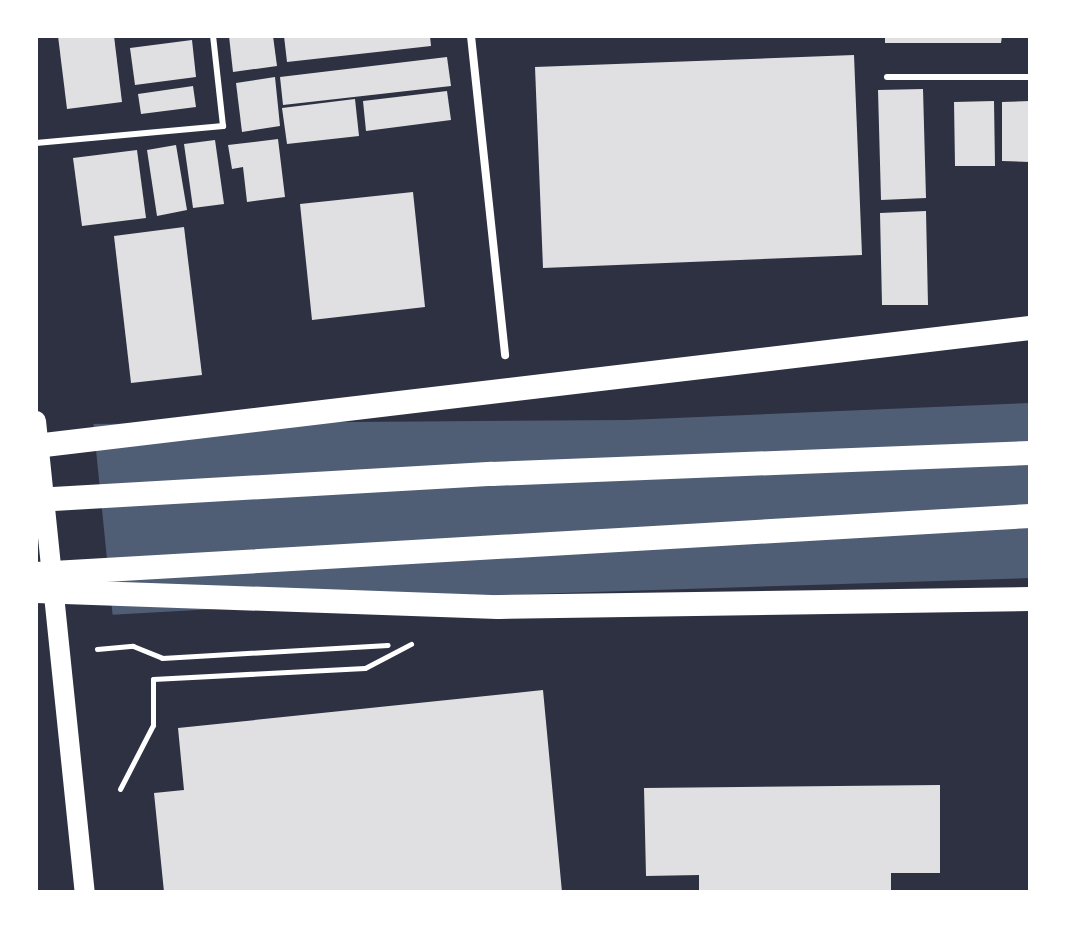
<!DOCTYPE html>
<html>
<head>
<meta charset="utf-8">
<style>
  body { margin:0 }
  #map { position:relative; width:1066px; height:928px; overflow:hidden; background:#2d3142; font-family:"Public Sans",sans-serif }
  div>[style] { position:absolute }
  .water>* { inset:0; background:#4f5d75 }
  .pier>* { inset:0; background:#2d3142 }
  .building>* { inset:0; background:#e0e0e3 }
  .path>* { height:5px; margin:-2.5px; padding:0 2.5px; transform-origin:2.5px; border-radius:2.5px; background:#fff }
  .service>* { height:6px; margin:-3px; padding:0 3px; transform-origin:3px; border-radius:3px; background:#fff }
  .minor>* { height:8px; margin:-4px; padding:0 4px; transform-origin:4px; border-radius:4px; background:#fff }
  .primary>* { height:20px; margin:-10px; padding:0 10px; transform-origin:10px; border-radius:10px; background:#fff }
  .motorway>* { height:24px; margin:-12px; padding:0 12px; transform-origin:12px; border-radius:12px; background:#fff }
  span { translate:-50% -50%; white-space:nowrap; text-align:center; line-height:1.15; -webkit-text-stroke:7px #fff; paint-order:stroke }
  .frame { position:absolute; inset:0; border:38px solid #fff; pointer-events:none }
</style>
</head>
<body>
<div id="map">
  <div class="water">
    <div style="clip-path:polygon(1030px 403px,1030px 578px,435px 597px,36px 619px,82px 424px,627px 420px)"></div>
  </div>
  <div class="pier">
    <div style="clip-path:polygon(93px 420px,113px 619px,36px 623px,36px 422px)"></div>
  </div>
  <div class="building">
    <div style="clip-path:polygon(58px 36px,114px 36px,122px 102px,67px 109px)"></div>
    <div style="clip-path:polygon(229px 36px,273px 36px,277px 66px,233px 72px)"></div>
    <div style="clip-path:polygon(284px 36px,430px 36px,431px 46px,287px 62px)"></div>
    <div style="clip-path:polygon(885px 36px,1002px 36px,1001px 43px,885px 43px)"></div>
    <div style="clip-path:polygon(192px 40px,196px 77px,135px 85px,130px 48px)"></div>
    <div style="clip-path:polygon(854px 55px,862px 255px,543px 268px,535px 67px)"></div>
    <div style="clip-path:polygon(447px 57px,451px 86px,283px 105px,280px 77px)"></div>
    <div style="clip-path:polygon(275px 77px,280px 126px,242px 132px,236px 83px)"></div>
    <div style="clip-path:polygon(193px 86px,196px 107px,141px 114px,138px 94px)"></div>
    <div style="clip-path:polygon(923px 89px,926px 198px,881px 200px,878px 90px)"></div>
    <div style="clip-path:polygon(447px 91px,451px 120px,366px 131px,363px 101px)"></div>
    <div style="clip-path:polygon(355px 99px,359px 136px,287px 144px,282px 108px)"></div>
    <div style="clip-path:polygon(994px 101px,995px 166px,955px 166px,954px 102px)"></div>
    <div style="clip-path:polygon(1030px 101px,1030px 162px,1002px 161px,1002px 102px)"></div>
    <div style="clip-path:polygon(278px 139px,285px 197px,247px 202px,243px 167px,232px 169px,228px 145px)"></div>
    <div style="clip-path:polygon(215px 140px,224px 204px,193px 208px,184px 144px)"></div>
    <div style="clip-path:polygon(176px 145px,187px 210px,157px 216px,147px 150px)"></div>
    <div style="clip-path:polygon(137px 150px,146px 218px,82px 226px,73px 158px)"></div>
    <div style="clip-path:polygon(413px 192px,425px 307px,312px 320px,300px 204px)"></div>
    <div style="clip-path:polygon(926px 211px,928px 305px,882px 305px,880px 213px)"></div>
    <div style="clip-path:polygon(184px 227px,202px 375px,131px 383px,114px 236px)"></div>
    <div style="clip-path:polygon(543px 690px,562px 892px,164px 892px,154px 793px,184px 790px,178px 728px)"></div>
    <div style="clip-path:polygon(940px 785px,940px 873px,891px 873px,891px 892px,699px 892px,699px 875px,646px 876px,644px 788px)"></div>
  </div>
  <div class="path">
    <div style="left:97px;top:649px;width:36px;rotate:-5deg"></div>
    <div style="left:133px;top:646px;width:31px;rotate:22deg"></div>
    <div style="left:162px;top:658px;width:226px;rotate:-3.3deg"></div>
    <div style="left:120px;top:789px;width:72px;rotate:-62.7deg"></div>
    <div style="left:153px;top:725px;width:46px;rotate:-90deg"></div>
    <div style="left:153px;top:679px;width:212px;rotate:-3deg"></div>
    <div style="left:365px;top:668px;width:52px;rotate:-27.6deg"></div>
  </div>
  <div class="service">
    <div style="left:887px;top:77px;width:143px"></div>
    <div style="left:36px;top:143px;width:188px;rotate:-5.2deg"></div>
    <div style="left:223px;top:126px;width:91px;rotate:-96.3deg"></div>
  </div>
  <div class="minor">
    <div style="left:471px;top:36px;width:321px;rotate:83.9deg"></div>
  </div>
  <div class="primary">
    <div style="left:36px;top:421px;width:474px;rotate:84.1deg"></div>
  </div>
  <div class="motorway">
    <div style="left:36px;top:446px;width:1001px;rotate:-6.77deg"></div>
    <div style="left:36px;top:500px;width:457px;rotate:-3.3deg"></div>
    <div style="left:492px;top:474px;width:538px;rotate:-2.24deg"></div>
    <div style="left:36px;top:574px;width:996px;rotate:-3.34deg"></div>
    <div style="left:36px;top:591px;width:462px;rotate:2deg"></div>
    <div style="left:498px;top:607px;width:532px;rotate:-0.86deg"></div>
  </div>
  <div class="frame"></div>
</div>
</body>
</html>
